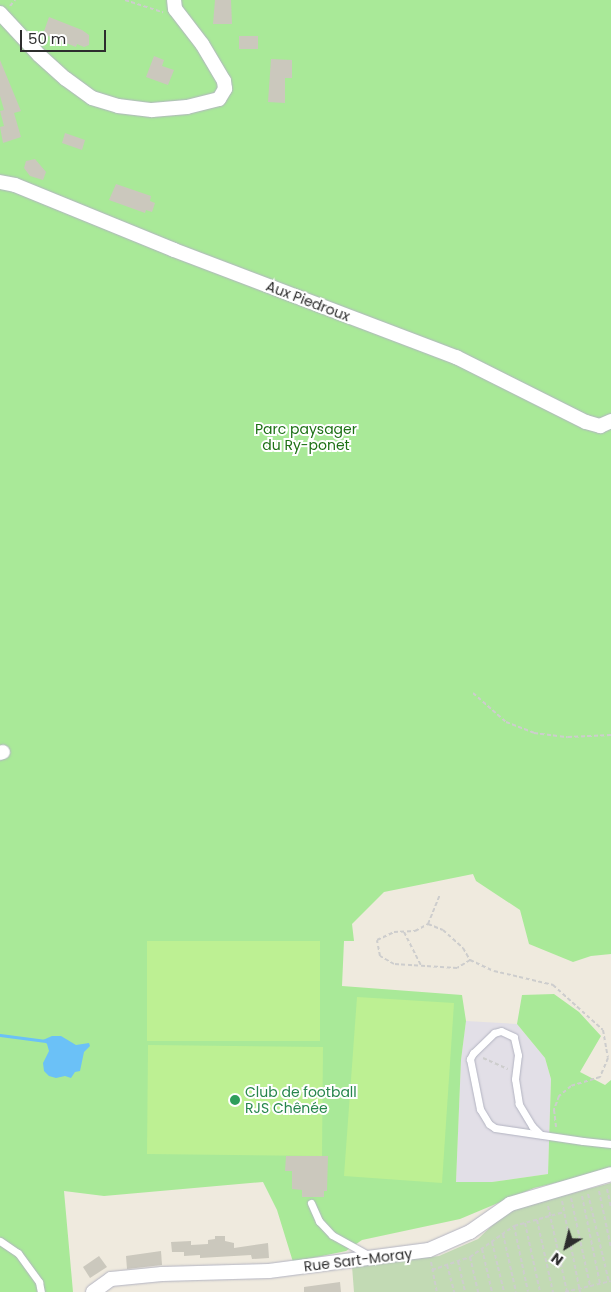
<!DOCTYPE html>
<html>
<head>
<meta charset="utf-8">
<style>
  body { margin:0 }
  #map { position:relative; width:611px; height:1292px; overflow:hidden; background:#efeade; font-family:Poppins,sans-serif }
  div>[style] { position:absolute }
  .industrial>* { inset:0; background:#e2dfe7 }
  .green>* { inset:0; background:#a9e998 }
  .cemetery>* { inset:0; background:#c2dab4 }
  .pitch>* { inset:0; background:#bdf093 }
  .water>* { inset:0; background:#6bc1f7 }
  .stream>* { height:3px; margin:-1.5px; padding:0 1.5px; transform-origin:1.5px; border-radius:1.5px; background:#6bc1f7 }
  .building>* { inset:0; background:#cbc8bd }
  .path>* { height:2px; margin-top:-1px; transform-origin:0; background:repeating-linear-gradient(90deg,#cdcdcd 0 4px,transparent 0 6.5px) }
  .roads { filter:drop-shadow(0 0 1px #b2b3c1) drop-shadow(0 0 1px #b2b3c1) }
  .service>* { height:7px; margin:-3.5px; padding:0 3.5px; transform-origin:3.5px; border-radius:3.5px; background:#fff }
  .minor>* { height:14px; margin:-7px; padding:0 7px; transform-origin:7px; border-radius:7px; background:#fff }
  .dots>* { width:14px; height:14px; translate:-50% -50%; box-sizing:border-box; border:2px solid #fff; border-radius:50% }
  span { translate:-50% -50%; white-space:nowrap; text-align:center; line-height:1.15; -webkit-text-stroke:4px #fff; paint-order:stroke }
  .street-label { font-size:14px; color:#2d2d2d }
  .park-label { font-size:14px; color:#1e7116 }
  .leisure-label { font-size:14px; color:#27864d }
  .left { translate:0 -50%; text-align:left }
  .north { position:absolute; left:541px; top:1222px; width:50px; height:50px; -webkit-text-stroke:4px #fff; paint-order:stroke; rotate:216deg; font-size:14px; font-weight:700; line-height:20px; text-align:center; color:#2d2d2d }
  .north::after { content:''; display:block; margin:auto; width:18px; height:22px; background:#2d2d2d; clip-path:polygon(50% 0,100% 100%,50% 72%,0 100%) }
  .scale { position:absolute; left:20px; top:30px; width:86px; height:22px; box-sizing:border-box; border:2px solid #2d2d2d; border-top:0; padding-left:6px; font-size:15px; line-height:18px; white-space:nowrap; color:#2d2d2d; -webkit-text-stroke:4px #fff; paint-order:stroke }
</style>
</head>
<body>
<div id="map">
  <div class="industrial">
    <div style="clip-path:polygon(466px 1021px,517px 1024px,545px 1058px,551px 1079px,548px 1174px,492px 1182px,456px 1182px,461px 1060px)"></div>
  </div>
  <div class="green">
    <div style="clip-path:polygon(0 0,611px 0,611px 954px,591px 956px,573px 962px,529px 944px,520px 910px,476px 881px,473px 874px,384px 892px,352px 924px,354px 941px,344px 941px,342px 986px,462px 995px,466px 1021px,461px 1060px,456px 1182px,492px 1182px,548px 1174px,551px 1079px,545px 1058px,517px 1024px,522px 995px,554px 994px,579px 1012px,601px 1036px,580px 1072px,605px 1085px,611px 1080px,611px 1170px,534px 1188px,460px 1219px,362px 1240px,346px 1251px,293px 1262px,277px 1210px,263px 1182px,104px 1196px,64px 1191px,73px 1292px,0 1292px)"></div>
  </div>
  <div class="cemetery">
    <div style="clip-path:polygon(611px 1183px,611px 1292px,354px 1292px,352px 1266px,439px 1256px,478px 1239px,508px 1210px)"></div>
  </div>
  <div class="pitch">
    <div style="clip-path:polygon(147px 941px,320px 941px,320px 1041px,147px 1041px)"></div>
    <div style="clip-path:polygon(357px 997px,454px 1003px,442px 1183px,344px 1176px)"></div>
    <div style="clip-path:polygon(148px 1045px,323px 1047px,322px 1156px,147px 1154px)"></div>
  </div>
  <div class="water">
    <div style="clip-path:polygon(52px 1036px,61px 1036px,76px 1045px,89px 1043px,90px 1046px,84px 1052px,80px 1071px,75px 1072px,71px 1078px,65px 1076px,56px 1078px,49px 1076px,44px 1071px,43px 1063px,49px 1051px,47px 1044px,43px 1040px)"></div>
  </div>
  <div class="stream">
    <div style="left:0;top:1035px;width:46px;rotate:7.4deg"></div>
  </div>
  <div class="building">
    <div style="clip-path:polygon(215px 0,231px 0,232px 24px,213px 24px)"></div>
    <div style="clip-path:polygon(49px 17px,82px 30px,89px 35px,89px 45px,84px 47px,77px 44px,76px 47px,43px 34px)"></div>
    <div style="clip-path:polygon(239px 36px,258px 36px,258px 49px,239px 49px)"></div>
    <div style="clip-path:polygon(154px 56px,164px 60px,162px 66px,174px 70px,168px 85px,146px 77px)"></div>
    <div style="clip-path:polygon(271px 59px,292px 60px,292px 78px,285px 78px,285px 103px,268px 102px)"></div>
    <div style="clip-path:polygon(0 60px,21px 111px,14px 113px,21px 137px,3px 143px,0 127px,4px 126px,0 111px,4px 110px,0 96px)"></div>
    <div style="clip-path:polygon(65px 133px,85px 140px,82px 150px,62px 143px)"></div>
    <div style="clip-path:polygon(35px 159px,46px 172px,43px 180px,30px 176px,24px 168px,26px 161px)"></div>
    <div style="clip-path:polygon(116px 184px,151px 196px,150px 201px,155px 203px,152px 212px,146px 210px,145px 213px,109px 200px)"></div>
    <div style="clip-path:polygon(286px 1156px,328px 1156px,327px 1191px,324px 1191px,324px 1197px,302px 1197px,302px 1190px,292px 1189px,292px 1171px,285px 1171px)"></div>
    <div style="clip-path:polygon(215px 1236px,225px 1236px,225px 1241px,234px 1243px,234px 1248px,268px 1243px,269px 1258px,252px 1259px,251px 1255px,200px 1258px,200px 1255px,184px 1256px,184px 1252px,172px 1252px,171px 1242px,191px 1241px,191px 1245px,208px 1244px,208px 1240px,215px 1239px)"></div>
    <div style="clip-path:polygon(161px 1251px,162px 1265px,127px 1269px,126px 1256px)"></div>
    <div style="clip-path:polygon(99px 1256px,107px 1267px,90px 1278px,83px 1267px)"></div>
    <div style="clip-path:polygon(340px 1282px,341px 1292px,304px 1292px,304px 1287px)"></div>
  </div>
  <div class="path">
    <div style="left:125px;top:0;width:40px;rotate:18deg"></div>
    <div style="left:10px;top:6px;width:8px;rotate:-50deg"></div>
    <div style="left:473px;top:693px;width:44px;rotate:41.3deg"></div>
    <div style="left:506px;top:722px;width:30px;rotate:21deg"></div>
    <div style="left:534px;top:733px;width:34px;rotate:7deg"></div>
    <div style="left:568px;top:737px;width:43px;rotate:-2.7deg"></div>
    <div style="left:428px;top:924px;width:31px;rotate:-68deg"></div>
    <div style="left:404px;top:932px;width:38px;rotate:63deg"></div>
    <div style="left:470px;top:960px;width:15px;rotate:148deg"></div>
    <div style="left:457px;top:968px;width:63px;rotate:-176.4deg"></div>
    <div style="left:394px;top:964px;width:16px;rotate:-150deg"></div>
    <div style="left:380px;top:956px;width:16px;rotate:-101deg"></div>
    <div style="left:377px;top:940px;width:19px;rotate:-25deg"></div>
    <div style="left:394px;top:932px;width:21px;rotate:-3deg"></div>
    <div style="left:415px;top:931px;width:15px;rotate:-28deg"></div>
    <div style="left:428px;top:924px;width:16px;rotate:22deg"></div>
    <div style="left:443px;top:930px;width:27px;rotate:42deg"></div>
    <div style="left:463px;top:948px;width:14px;rotate:60deg"></div>
    <div style="left:470px;top:960px;width:26px;rotate:25deg"></div>
    <div style="left:494px;top:971px;width:61px;rotate:13.3deg"></div>
    <div style="left:553px;top:985px;width:67px;rotate:42deg"></div>
    <div style="left:603px;top:1030px;width:28px;rotate:80deg"></div>
    <div style="left:608px;top:1058px;width:21px;rotate:113deg"></div>
    <div style="left:600px;top:1077px;width:30px;rotate:163deg"></div>
    <div style="left:571px;top:1086px;width:16px;rotate:140deg"></div>
    <div style="left:559px;top:1096px;width:15px;rotate:110deg"></div>
    <div style="left:554px;top:1110px;width:17px;rotate:83deg"></div>
    <div style="left:483px;top:1058px;width:27px;rotate:24deg"></div>
    <div style="left:607px;top:1189px;width:19px;rotate:78deg"></div>
    <div style="left:599px;top:1191px;width:58px;rotate:78.1deg"></div>
    <div style="left:588px;top:1194px;width:90px;rotate:76.6deg"></div>
    <div style="left:582px;top:1196px;width:90px;rotate:78.4deg"></div>
    <div style="left:571px;top:1198px;width:90px;rotate:77.8deg"></div>
    <div style="left:562px;top:1201px;width:93px;rotate:78.8deg"></div>
    <div style="left:548px;top:1206px;width:88px;rotate:77.5deg"></div>
    <div style="left:537px;top:1220px;width:74px;rotate:77.5deg"></div>
    <div style="left:525px;top:1223px;width:71px;rotate:77.7deg"></div>
    <div style="left:514px;top:1226px;width:67px;rotate:78deg"></div>
    <div style="left:503px;top:1234px;width:59px;rotate:77.4deg"></div>
    <div style="left:492px;top:1242px;width:51px;rotate:76.5deg"></div>
    <div style="left:482px;top:1249px;width:44px;rotate:76.9deg"></div>
    <div style="left:470px;top:1257px;width:36px;rotate:77deg"></div>
    <div style="left:458px;top:1261px;width:32px;rotate:77deg"></div>
    <div style="left:431px;top:1262px;width:31px;rotate:79deg"></div>
    <div style="left:447px;top:1265px;width:28px;rotate:75deg"></div>
    <div style="left:432px;top:1270px;width:40px;rotate:-18.9deg"></div>
    <div style="left:470px;top:1257px;width:54px;rotate:-35.2deg"></div>
    <div style="left:514px;top:1226px;width:52px;rotate:-15.6deg"></div>
    <div style="left:565px;top:1292px;width:47px;rotate:-13.4deg"></div>
  </div>
  <div class="roads">
    <div class="service">
      <div style="left:540px;top:1134px;width:11px;rotate:-135deg"></div>
      <div style="left:532px;top:1126px;width:26px;rotate:-121deg"></div>
      <div style="left:519px;top:1104px;width:25px;rotate:-99deg"></div>
      <div style="left:515px;top:1079px;width:24px;rotate:-83deg"></div>
      <div style="left:518px;top:1055px;width:18px;rotate:-103deg"></div>
      <div style="left:514px;top:1037px;width:14px;rotate:-155deg"></div>
      <div style="left:501px;top:1031px;width:7px;rotate:164deg"></div>
      <div style="left:494px;top:1033px;width:29px;rotate:136deg"></div>
      <div style="left:473px;top:1053px;width:7px;rotate:117deg"></div>
      <div style="left:470px;top:1059px;width:51px;rotate:78.7deg"></div>
      <div style="left:480px;top:1109px;width:17px;rotate:59deg"></div>
      <div style="left:489px;top:1124px;width:7px;rotate:34deg"></div>
      <div style="left:495px;top:1128px;width:89px;rotate:8.4deg"></div>
      <div style="left:583px;top:1141px;width:28px;rotate:6deg"></div>
      <div style="left:311px;top:1203px;width:20px;rotate:66deg"></div>
      <div style="left:319px;top:1221px;width:19px;rotate:47deg"></div>
      <div style="left:332px;top:1235px;width:43px;rotate:28.9deg"></div>
      <div style="left:0;top:1241px;width:22px;rotate:34deg"></div>
      <div style="left:18px;top:1253px;width:36px;rotate:54deg"></div>
      <div style="left:39px;top:1282px;width:10px;rotate:79deg"></div>
    </div>
    <div class="minor">
      <div style="left:0;top:13px;width:57px;rotate:47.1deg"></div>
      <div style="left:39px;top:55px;width:36px;rotate:42deg"></div>
      <div style="left:66px;top:79px;width:32px;rotate:36deg"></div>
      <div style="left:92px;top:98px;width:27px;rotate:17deg"></div>
      <div style="left:118px;top:106px;width:34px;rotate:7deg"></div>
      <div style="left:152px;top:110px;width:35px;rotate:-5deg"></div>
      <div style="left:187px;top:107px;width:33px;rotate:-14deg"></div>
      <div style="left:219px;top:99px;width:12px;rotate:-59deg"></div>
      <div style="left:225px;top:89px;width:8px;rotate:-97deg"></div>
      <div style="left:224px;top:81px;width:43px;rotate:-120.7deg"></div>
      <div style="left:202px;top:44px;width:44px;rotate:-127.6deg"></div>
      <div style="left:175px;top:9px;width:9px;rotate:-96deg"></div>
      <div style="left:0;top:182px;width:15px;rotate:11deg"></div>
      <div style="left:15px;top:185px;width:172px;rotate:22.2deg"></div>
      <div style="left:174px;top:250px;width:302px;rotate:20.8deg"></div>
      <div style="left:456px;top:357px;width:145px;rotate:26.6deg"></div>
      <div style="left:586px;top:422px;width:15px;rotate:16deg"></div>
      <div style="left:600px;top:426px;width:12px;rotate:-24deg"></div>
      <div style="left:0;top:753px;width:3px;rotate:-18deg"></div>
      <div style="left:93px;top:1292px;width:22px;rotate:-36deg"></div>
      <div style="left:111px;top:1279px;width:51px;rotate:-5.6deg"></div>
      <div style="left:162px;top:1274px;width:107px;rotate:-1.6deg"></div>
      <div style="left:269px;top:1271px;width:161px;rotate:-7.5deg"></div>
      <div style="left:429px;top:1250px;width:45px;rotate:-23.7deg"></div>
      <div style="left:470px;top:1232px;width:49px;rotate:-35deg"></div>
      <div style="left:510px;top:1204px;width:105px;rotate:-16.5deg"></div>
    </div>
  </div>
  <div class="dots">
    <div style="left:235px;top:1100px;background:#2e9e5b"></div>
  </div>
  <div class="street-label">
    <span style="left:308px;top:301px;rotate:21deg">Aux Piedroux</span>
    <span style="left:358px;top:1260px;rotate:-7deg">Rue Sart-Moray</span>
  </div>
  <div class="park-label">
    <span style="left:306px;top:437px">Parc paysager<br>du Ry-ponet</span>
  </div>
  <div class="leisure-label">
    <span class="left" style="left:245px;top:1100px">Club de football<br>RJS Chênée</span>
  </div>
  <div class="north">N</div>
  <div class="scale">50 m</div>
</div>
</body>
</html>
